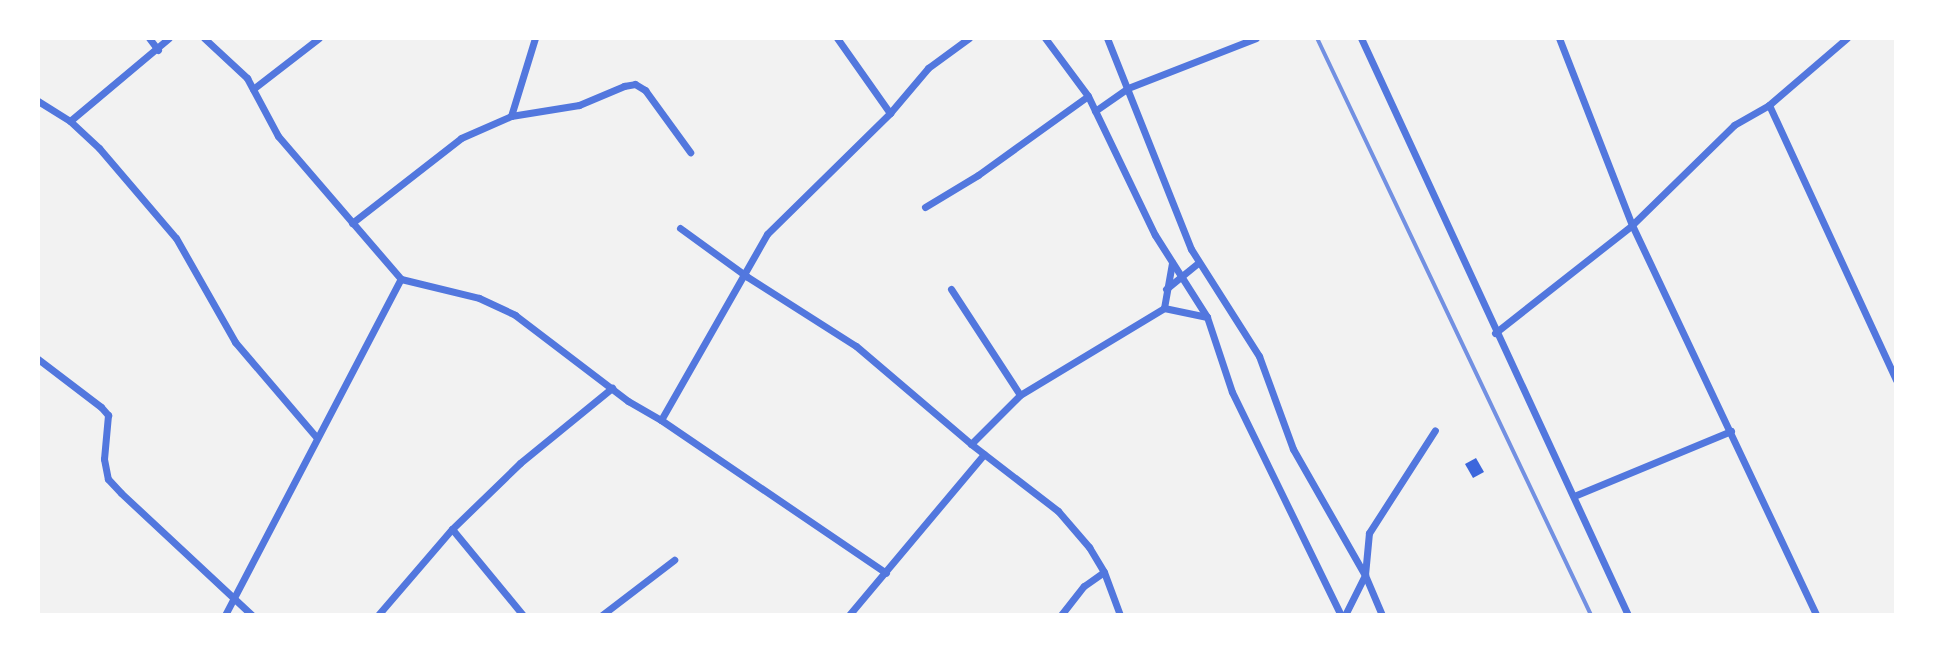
<!DOCTYPE html>
<html>
<head>
<meta charset="utf-8">
<style>
  body { margin:0 }
  #map { position:relative; width:1934px; height:653px; overflow:hidden; background:#f2f2f2; font-family:"Source Sans 3",sans-serif }
  div>[style] { position:absolute }
  .building>* { inset:0; background:#3d67dc }
  .minor>* { height:7px; margin:-3.5px; padding:0 3.5px; transform-origin:3.5px; border-radius:3.5px; background:#5277de }
  .rail>* { height:4px; margin:-2px; padding:0 2px; transform-origin:2px; border-radius:2px; background:#7290e2 }
  span { translate:-50% -50%; white-space:nowrap; text-align:center; line-height:1.15; -webkit-text-stroke:8px #fff; paint-order:stroke }
  .frame { position:absolute; inset:0; border:40px solid #fff; pointer-events:none }
</style>
</head>
<body>
<div id="map">
  <div class="building">
    <div style="clip-path:polygon(1476px 458px,1484px 472px,1473px 478px,1465px 464px)"></div>
  </div>
  <div class="minor">
    <div style="left:149px;top:38px;width:15px;rotate:53deg"></div>
    <div style="left:204px;top:38px;width:59px;rotate:42.9deg"></div>
    <div style="left:247px;top:78px;width:66px;rotate:61.9deg"></div>
    <div style="left:278px;top:136px;width:189px;rotate:49.3deg"></div>
    <div style="left:401px;top:279px;width:80px;rotate:13.7deg"></div>
    <div style="left:479px;top:298px;width:40px;rotate:25deg"></div>
    <div style="left:515px;top:315px;width:142px;rotate:37.3deg"></div>
    <div style="left:628px;top:401px;width:38px;rotate:30deg"></div>
    <div style="left:661px;top:420px;width:272px;rotate:34.2deg"></div>
    <div style="left:837px;top:38px;width:92px;rotate:54.8deg"></div>
    <div style="left:1045px;top:38px;width:72px;rotate:53.4deg"></div>
    <div style="left:1088px;top:96px;width:154px;rotate:64.3deg"></div>
    <div style="left:1155px;top:235px;width:97px;rotate:57.6deg"></div>
    <div style="left:1207px;top:317px;width:79px;rotate:71.6deg"></div>
    <div style="left:1232px;top:392px;width:248px;rotate:64deg"></div>
    <div style="left:1107px;top:38px;width:227px;rotate:68.3deg"></div>
    <div style="left:1191px;top:249px;width:127px;rotate:57.6deg"></div>
    <div style="left:1259px;top:356px;width:99px;rotate:69.9deg"></div>
    <div style="left:1293px;top:449px;width:145px;rotate:60.3deg"></div>
    <div style="left:1365px;top:575px;width:43px;rotate:67deg"></div>
    <div style="left:1361px;top:38px;width:636px;rotate:65.17deg"></div>
    <div style="left:1559px;top:38px;width:201px;rotate:68.7deg"></div>
    <div style="left:1632px;top:225px;width:431px;rotate:64.7deg"></div>
    <div style="left:253px;top:89px;width:83px;rotate:-37.7deg"></div>
    <div style="left:38px;top:101px;width:38px;rotate:32deg"></div>
    <div style="left:70px;top:121px;width:40px;rotate:43deg"></div>
    <div style="left:99px;top:148px;width:118px;rotate:49.5deg"></div>
    <div style="left:176px;top:238px;width:120px;rotate:60.4deg"></div>
    <div style="left:235px;top:342px;width:126px;rotate:49.5deg"></div>
    <div style="left:1769px;top:105px;width:303px;rotate:65.2deg"></div>
    <div style="left:1095px;top:111px;width:40px;rotate:-34.9deg"></div>
    <div style="left:1128px;top:88px;width:137px;rotate:-21.3deg"></div>
    <div style="left:511px;top:116px;width:82px;rotate:-72.9deg"></div>
    <div style="left:70px;top:121px;width:129px;rotate:-40deg"></div>
    <div style="left:925px;top:207px;width:62px;rotate:-31.1deg"></div>
    <div style="left:978px;top:175px;width:135px;rotate:-35.7deg"></div>
    <div style="left:352px;top:223px;width:138px;rotate:-37.9deg"></div>
    <div style="left:461px;top:138px;width:55px;rotate:-23.7deg"></div>
    <div style="left:511px;top:116px;width:69px;rotate:-9.2deg"></div>
    <div style="left:579px;top:105px;width:49px;rotate:-22.9deg"></div>
    <div style="left:624px;top:86px;width:11px;rotate:-10deg"></div>
    <div style="left:635px;top:84px;width:12px;rotate:31deg"></div>
    <div style="left:645px;top:90px;width:77px;rotate:54deg"></div>
    <div style="left:680px;top:228px;width:82px;rotate:36deg"></div>
    <div style="left:746px;top:276px;width:130px;rotate:32.5deg"></div>
    <div style="left:856px;top:346px;width:151px;rotate:40.4deg"></div>
    <div style="left:971px;top:444px;width:110px;rotate:37.6deg"></div>
    <div style="left:1058px;top:511px;width:48px;rotate:49.3deg"></div>
    <div style="left:1089px;top:547px;width:29px;rotate:59deg"></div>
    <div style="left:1104px;top:572px;width:46px;rotate:69.6deg"></div>
    <div style="left:951px;top:289px;width:126px;rotate:56.9deg"></div>
    <div style="left:1166px;top:289px;width:41px;rotate:-39.1deg"></div>
    <div style="left:1164px;top:308px;width:46px;rotate:-79.9deg"></div>
    <div style="left:1495px;top:333px;width:174px;rotate:-38.2deg"></div>
    <div style="left:1632px;top:225px;width:143px;rotate:-44.4deg"></div>
    <div style="left:1734px;top:125px;width:40px;rotate:-29.7deg"></div>
    <div style="left:1769px;top:105px;width:103px;rotate:-40.7deg"></div>
    <div style="left:38px;top:359px;width:79px;rotate:37.3deg"></div>
    <div style="left:101px;top:407px;width:11px;rotate:49deg"></div>
    <div style="left:108px;top:415px;width:44px;rotate:95.2deg"></div>
    <div style="left:104px;top:459px;width:20px;rotate:79deg"></div>
    <div style="left:108px;top:479px;width:19px;rotate:47deg"></div>
    <div style="left:121px;top:493px;width:179px;rotate:43deg"></div>
    <div style="left:661px;top:420px;width:214px;rotate:-60.3deg"></div>
    <div style="left:767px;top:234px;width:173px;rotate:-44.5deg"></div>
    <div style="left:890px;top:113px;width:59px;rotate:-49.8deg"></div>
    <div style="left:928px;top:68px;width:51px;rotate:-36.2deg"></div>
    <div style="left:971px;top:444px;width:69px;rotate:-45deg"></div>
    <div style="left:1020px;top:395px;width:168px;rotate:-31.1deg"></div>
    <div style="left:1164px;top:308px;width:44px;rotate:11.8deg"></div>
    <div style="left:1574px;top:496px;width:170px;rotate:-22.5deg"></div>
    <div style="left:452px;top:529px;width:112px;rotate:50.5deg"></div>
    <div style="left:225px;top:615px;width:379px;rotate:-62.4deg"></div>
    <div style="left:378px;top:615px;width:113px;rotate:-49.3deg"></div>
    <div style="left:452px;top:529px;width:95px;rotate:-44.1deg"></div>
    <div style="left:520px;top:463px;width:119px;rotate:-39.2deg"></div>
    <div style="left:602px;top:615px;width:91px;rotate:-37.4deg"></div>
    <div style="left:849px;top:615px;width:210px;rotate:-50deg"></div>
    <div style="left:1061px;top:615px;width:37px;rotate:-52deg"></div>
    <div style="left:1084px;top:586px;width:24px;rotate:-35deg"></div>
    <div style="left:1345px;top:615px;width:45px;rotate:-63.4deg"></div>
    <div style="left:1365px;top:575px;width:42px;rotate:-84.6deg"></div>
    <div style="left:1369px;top:533px;width:122px;rotate:-57.3deg"></div>
  </div>
  <div class="rail">
    <div style="left:1317px;top:38px;width:639px;rotate:64.6deg"></div>
  </div>
  <div class="frame"></div>
</div>
</body>
</html>
